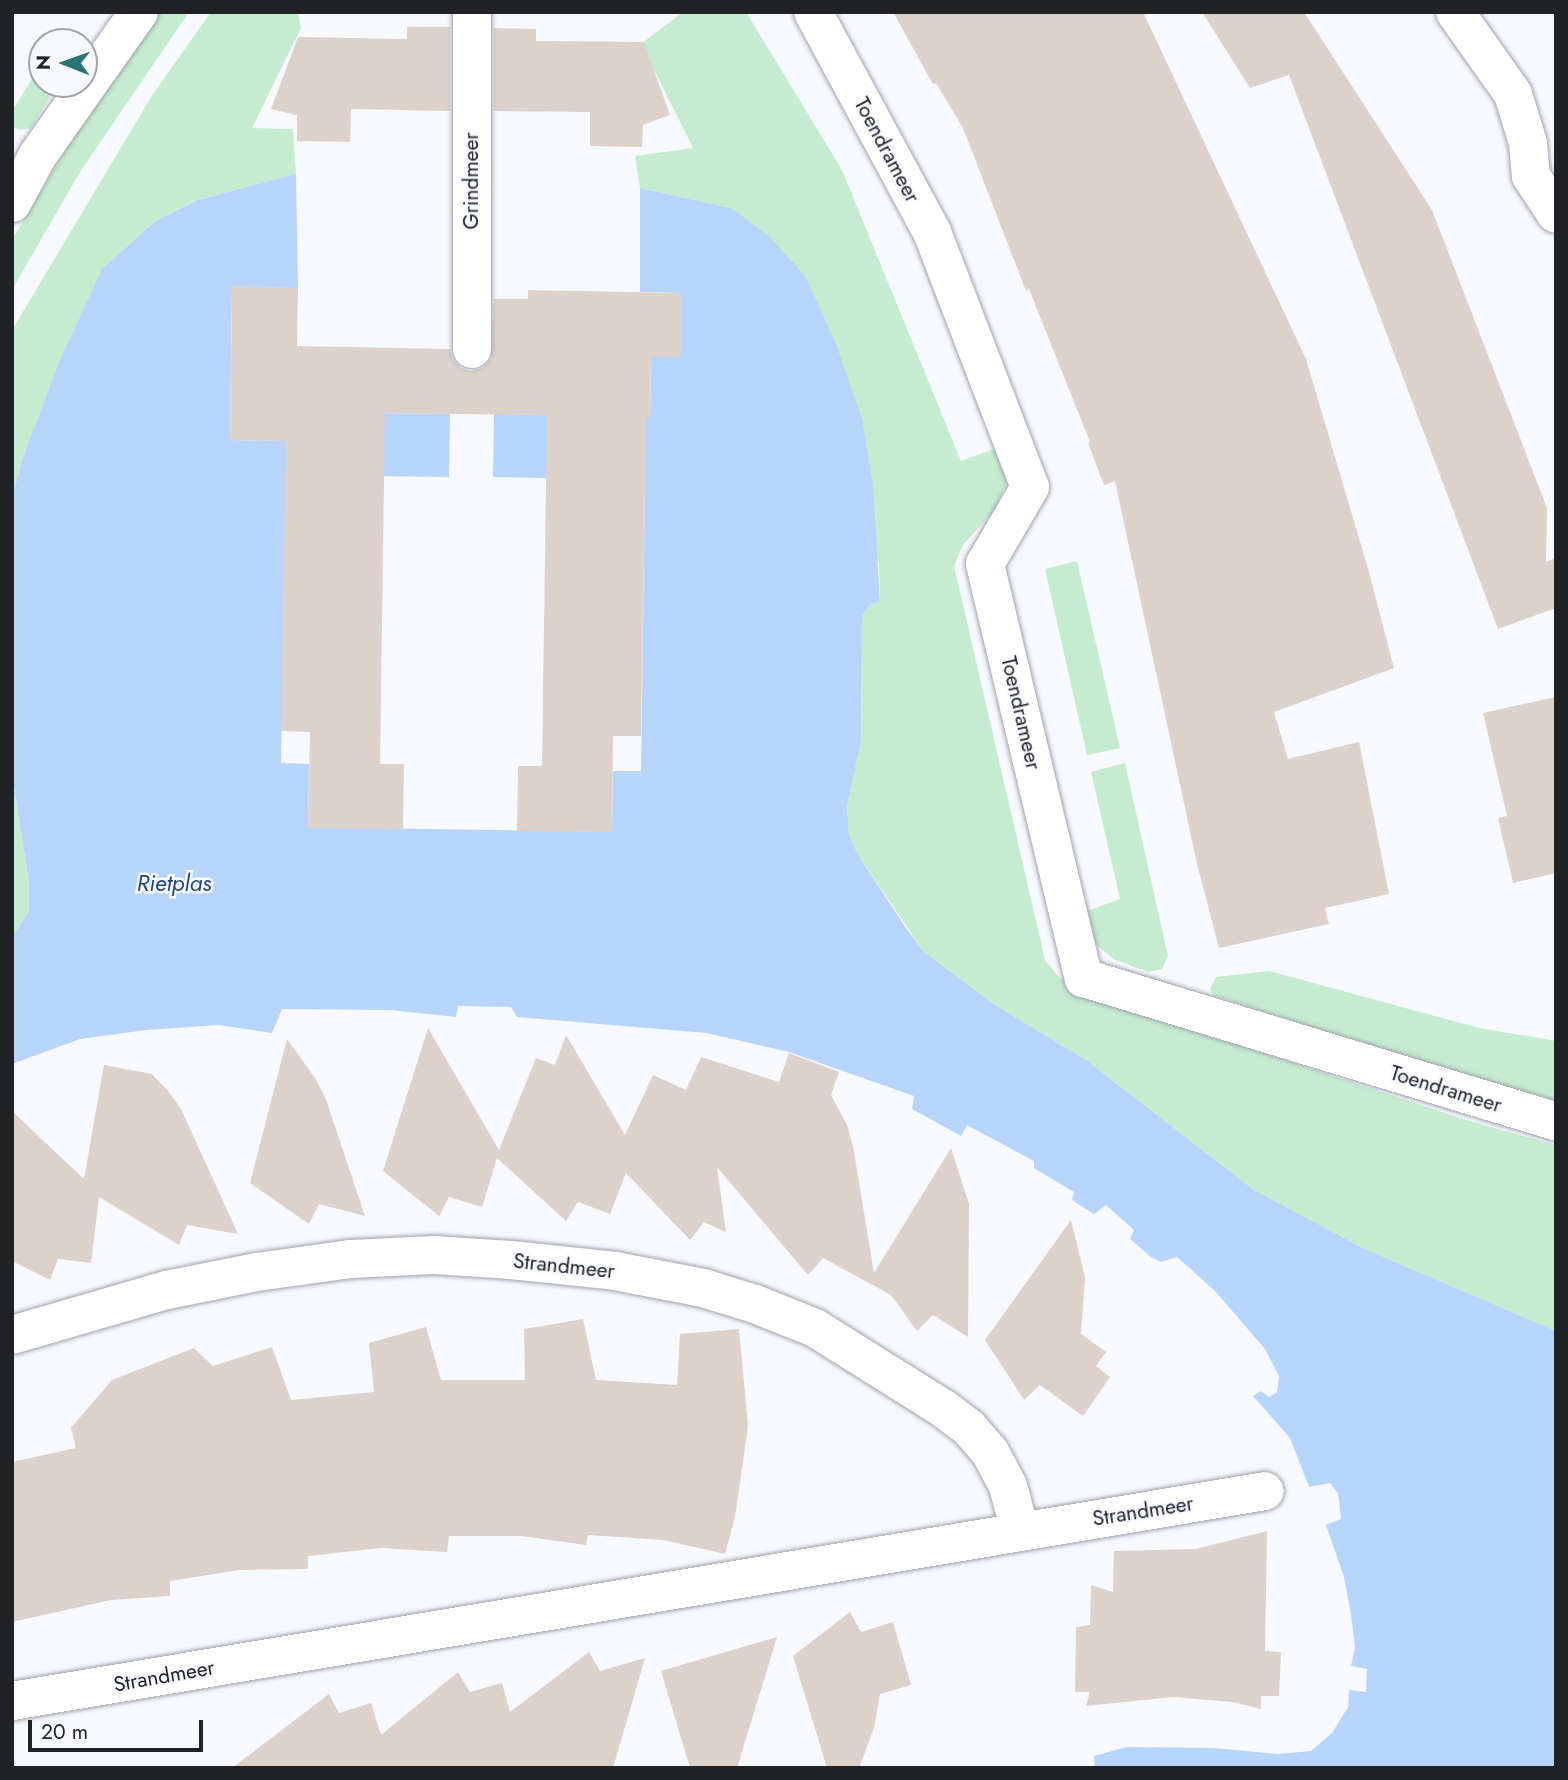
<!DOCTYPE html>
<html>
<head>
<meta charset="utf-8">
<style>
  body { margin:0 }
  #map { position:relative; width:1568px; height:1780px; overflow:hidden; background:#f7f9ff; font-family:Jost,sans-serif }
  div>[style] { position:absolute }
  .green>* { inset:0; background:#c6eccf }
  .water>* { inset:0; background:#b7d4fc }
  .building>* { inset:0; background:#dcd1cb }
  .roads { filter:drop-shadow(0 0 2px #9fa2ab) drop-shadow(0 0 2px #9fa2ab) }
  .minor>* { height:38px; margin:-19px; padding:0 19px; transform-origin:19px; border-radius:19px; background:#fff }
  span { translate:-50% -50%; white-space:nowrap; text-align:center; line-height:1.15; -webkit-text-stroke:5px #f7f9ff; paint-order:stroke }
  .street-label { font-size:21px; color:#212226 }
  .water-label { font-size:23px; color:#234779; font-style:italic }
  .frame { position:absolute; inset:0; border:14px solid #212226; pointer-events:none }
  .north { position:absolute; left:28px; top:28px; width:70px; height:70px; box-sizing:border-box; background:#f7f9ff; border:2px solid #a1a3a8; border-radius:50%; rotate:271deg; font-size:19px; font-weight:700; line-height:28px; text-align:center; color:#212226 }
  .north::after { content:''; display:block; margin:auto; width:24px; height:32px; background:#297475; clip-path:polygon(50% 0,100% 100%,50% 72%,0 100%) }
  .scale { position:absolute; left:28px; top:1720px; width:175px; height:32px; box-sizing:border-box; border:4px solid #212226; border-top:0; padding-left:9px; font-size:21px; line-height:24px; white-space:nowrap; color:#212226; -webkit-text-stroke:5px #f7f9ff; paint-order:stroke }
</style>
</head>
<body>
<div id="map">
  <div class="green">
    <div style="clip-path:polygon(154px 12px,189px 12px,80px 172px,12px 290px,12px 240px,91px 107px)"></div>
    <div style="clip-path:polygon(211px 12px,298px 12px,301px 28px,252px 128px,293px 129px,296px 174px,196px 200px,154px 222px,102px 269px,61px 357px,24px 454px,12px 497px,12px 330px,153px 94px)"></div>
    <div style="clip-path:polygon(683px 12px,746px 12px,842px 170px,961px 461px,1000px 447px,1011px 470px,997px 507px,963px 545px,954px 566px,1045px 960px,1058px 976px,1081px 993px,1469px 1121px,1556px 1145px,1556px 1331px,1365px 1249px,1254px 1190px,1086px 1060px,995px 1005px,924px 952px,858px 855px,849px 835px,847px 806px,861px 741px,862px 616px,870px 604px,880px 602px,879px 563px,731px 208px,640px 188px,635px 156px,693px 148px,641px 44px)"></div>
    <div style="clip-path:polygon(42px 63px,42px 84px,58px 84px,31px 128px,19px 130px,12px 126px,12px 111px)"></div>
    <div style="clip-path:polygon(1077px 561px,1120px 748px,1087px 755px,1045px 569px)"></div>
    <div style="clip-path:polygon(1125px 763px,1168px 956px,1162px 969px,1148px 972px,1115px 960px,1094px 943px,1087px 911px,1120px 899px,1091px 772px)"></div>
    <div style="clip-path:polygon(12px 775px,29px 883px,29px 911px,12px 937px)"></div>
    <div style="clip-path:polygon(1269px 971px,1479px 1028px,1556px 1041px,1556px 1106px,1213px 995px,1210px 989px,1216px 977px)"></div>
  </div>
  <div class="water">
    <div style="clip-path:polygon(296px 174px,298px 288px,232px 287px,230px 440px,295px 441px,296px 412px,450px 414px,449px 477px,286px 475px,281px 763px,309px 764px,308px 827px,612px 832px,613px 771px,641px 771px,645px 480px,493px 477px,494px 414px,650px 417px,651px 357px,681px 357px,681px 293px,640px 292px,640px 188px,731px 208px,770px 237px,805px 276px,835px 341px,862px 419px,873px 485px,880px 602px,870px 604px,862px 616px,861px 741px,847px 806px,849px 835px,858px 855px,906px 928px,924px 952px,995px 1005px,1086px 1060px,1254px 1190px,1365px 1249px,1556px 1331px,1556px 1768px,1095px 1768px,1094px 1756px,1127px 1747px,1214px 1748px,1278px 1754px,1311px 1751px,1332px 1733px,1348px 1707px,1349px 1690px,1366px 1692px,1367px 1669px,1351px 1666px,1355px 1647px,1351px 1614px,1344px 1577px,1326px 1525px,1341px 1519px,1338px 1493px,1330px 1483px,1309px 1487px,1290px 1438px,1253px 1396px,1261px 1391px,1269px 1397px,1277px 1392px,1279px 1376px,1265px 1349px,1215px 1291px,1177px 1257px,1161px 1262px,1151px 1257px,1130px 1239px,1134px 1230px,1106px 1205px,1094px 1214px,1072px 1200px,1074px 1192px,1034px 1168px,1034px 1161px,967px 1125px,961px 1136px,912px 1109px,914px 1096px,789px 1052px,706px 1033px,517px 1017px,511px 1007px,458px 1006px,456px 1017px,390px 1010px,282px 1009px,272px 1033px,219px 1025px,146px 1030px,80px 1039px,12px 1064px,12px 937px,29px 911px,29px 883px,12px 775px,12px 497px,24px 454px,61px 357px,102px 269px,154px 222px,197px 200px)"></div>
  </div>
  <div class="building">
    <div style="clip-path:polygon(893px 12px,1143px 12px,1306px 359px,1369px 572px,1394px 668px,1274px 712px,1288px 759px,1359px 742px,1389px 894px,1325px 908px,1329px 924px,1219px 948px,1197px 864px,1115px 481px,1104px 485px,1088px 443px,1090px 442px,1029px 289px,1026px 291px,963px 128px,936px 83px,933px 84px)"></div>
    <div style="clip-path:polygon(1202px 12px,1304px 12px,1432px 210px,1547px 508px,1546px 562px,1556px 558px,1556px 608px,1498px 629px,1289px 75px,1250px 88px)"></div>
    <div style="clip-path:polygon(407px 27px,450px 27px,450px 111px,351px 109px,350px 142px,297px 141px,297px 115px,271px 109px,298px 37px,407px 39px)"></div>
    <div style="clip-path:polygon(494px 28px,536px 29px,536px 41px,644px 42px,670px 115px,643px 125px,642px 147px,590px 146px,590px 112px,494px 111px)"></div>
    <div style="clip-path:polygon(232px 286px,298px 288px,297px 346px,450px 349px,453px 360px,461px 368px,471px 371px,483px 368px,491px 359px,494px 299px,528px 299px,528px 290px,681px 293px,681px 357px,651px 357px,650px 417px,646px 417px,641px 736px,613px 736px,612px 832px,517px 831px,518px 766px,542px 766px,547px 415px,450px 414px,385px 413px,380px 764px,404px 764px,403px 829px,308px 828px,310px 732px,281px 731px,286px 441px,230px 440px)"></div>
    <div style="clip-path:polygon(1556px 697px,1556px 873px,1513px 883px,1498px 818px,1507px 816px,1483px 713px)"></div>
    <div style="clip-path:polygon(428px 1028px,499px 1150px,536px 1058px,555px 1065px,566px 1035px,625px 1135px,653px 1075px,686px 1090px,701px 1057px,779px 1082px,789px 1053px,839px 1072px,831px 1095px,847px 1125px,853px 1146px,874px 1273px,951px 1148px,969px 1204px,968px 1337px,933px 1315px,917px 1331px,891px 1295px,823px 1258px,808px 1275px,717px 1167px,726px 1232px,704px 1222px,690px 1240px,626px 1173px,610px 1214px,578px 1202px,566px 1221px,497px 1158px,482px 1207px,449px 1197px,439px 1216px,383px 1171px)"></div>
    <div style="clip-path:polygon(287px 1039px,315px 1078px,325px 1097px,365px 1216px,319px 1204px,309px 1224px,250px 1183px)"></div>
    <div style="clip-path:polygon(104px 1065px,152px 1074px,168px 1091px,181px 1109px,238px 1234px,187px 1225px,179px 1245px,99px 1197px,91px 1263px,58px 1259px,50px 1280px,12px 1261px,12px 1111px,84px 1179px)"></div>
    <div style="clip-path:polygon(1071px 1220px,1085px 1277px,1081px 1334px,1106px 1352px,1096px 1366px,1110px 1377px,1083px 1416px,1040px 1385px,1024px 1400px,985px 1340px)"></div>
    <div style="clip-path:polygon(583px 1319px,596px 1380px,677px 1385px,680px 1334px,739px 1329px,748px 1426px,735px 1517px,725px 1554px,663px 1540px,588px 1535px,586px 1545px,521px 1536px,449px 1536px,447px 1552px,381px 1548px,308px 1556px,308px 1569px,239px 1570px,170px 1581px,170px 1596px,111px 1600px,12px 1622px,12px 1462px,76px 1448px,71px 1428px,112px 1380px,194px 1348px,213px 1366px,272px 1347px,291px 1400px,374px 1392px,369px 1343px,426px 1327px,441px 1380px,525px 1380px,524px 1329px)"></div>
    <div style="clip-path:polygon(1267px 1531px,1265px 1651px,1281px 1652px,1279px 1696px,1261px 1696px,1261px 1709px,1232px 1702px,1173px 1697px,1086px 1706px,1090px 1692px,1075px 1692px,1076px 1627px,1090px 1625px,1091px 1585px,1113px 1592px,1114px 1551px,1196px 1549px)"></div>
    <div style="clip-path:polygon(850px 1612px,861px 1632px,893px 1622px,911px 1685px,880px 1694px,874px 1728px,859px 1768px,827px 1768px,793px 1656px)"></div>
    <div style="clip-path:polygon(777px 1637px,737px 1768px,690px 1768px,661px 1671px)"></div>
    <div style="clip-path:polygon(589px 1652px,600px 1671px,645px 1658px,613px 1768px,232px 1768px,329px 1694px,339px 1713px,371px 1703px,381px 1735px,458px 1672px,470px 1692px,502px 1683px,510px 1712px)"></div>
  </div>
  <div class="roads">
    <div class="minor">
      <div style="left:813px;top:12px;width:250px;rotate:61.6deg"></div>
      <div style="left:932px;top:232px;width:273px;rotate:69deg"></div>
      <div style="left:1030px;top:487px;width:89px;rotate:120.3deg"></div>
      <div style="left:985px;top:564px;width:426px;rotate:76.6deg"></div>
      <div style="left:1084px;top:978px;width:493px;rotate:16.9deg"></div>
      <div style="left:1455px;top:12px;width:100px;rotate:54.7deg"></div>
      <div style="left:1513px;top:94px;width:51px;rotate:73deg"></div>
      <div style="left:1528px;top:143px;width:33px;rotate:85deg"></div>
      <div style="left:1531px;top:176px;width:45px;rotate:56.7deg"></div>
      <div style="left:12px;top:203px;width:55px;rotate:-61.6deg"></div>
      <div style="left:38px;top:155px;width:175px;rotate:-54.8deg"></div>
      <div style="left:472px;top:349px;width:337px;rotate:-90deg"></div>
      <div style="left:12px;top:1335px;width:161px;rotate:-16.2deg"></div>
      <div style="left:167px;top:1290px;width:92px;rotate:-11.3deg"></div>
      <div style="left:257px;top:1272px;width:95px;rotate:-7.9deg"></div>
      <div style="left:351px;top:1259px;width:83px;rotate:-2.8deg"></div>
      <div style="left:434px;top:1255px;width:77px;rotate:3.7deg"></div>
      <div style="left:511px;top:1260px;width:105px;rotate:6deg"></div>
      <div style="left:615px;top:1271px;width:90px;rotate:10.9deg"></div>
      <div style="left:703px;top:1288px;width:54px;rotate:17.1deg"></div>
      <div style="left:755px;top:1304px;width:65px;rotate:21.8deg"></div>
      <div style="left:815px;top:1328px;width:152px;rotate:32.1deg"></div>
      <div style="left:944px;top:1409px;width:31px;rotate:37deg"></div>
      <div style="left:969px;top:1428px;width:32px;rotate:49deg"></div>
      <div style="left:990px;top:1452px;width:38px;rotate:62deg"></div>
      <div style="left:1008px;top:1486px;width:47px;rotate:75.1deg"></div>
      <div style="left:12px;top:1701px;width:1270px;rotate:-9.51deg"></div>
    </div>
  </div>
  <div class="street-label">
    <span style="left:887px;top:150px;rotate:62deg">Toendrameer</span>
    <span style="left:471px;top:181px;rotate:-90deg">Grindmeer</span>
    <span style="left:1021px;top:713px;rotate:77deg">Toendrameer</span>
    <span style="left:1446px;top:1089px;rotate:17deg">Toendrameer</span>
    <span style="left:564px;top:1266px;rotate:6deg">Strandmeer</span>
    <span style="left:1143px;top:1511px;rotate:-9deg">Strandmeer</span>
    <span style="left:164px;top:1676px;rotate:-10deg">Strandmeer</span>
  </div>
  <div class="water-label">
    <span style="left:174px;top:883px">Rietplas</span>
  </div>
  <div class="frame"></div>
  <div class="north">N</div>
  <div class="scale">20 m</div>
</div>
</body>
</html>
